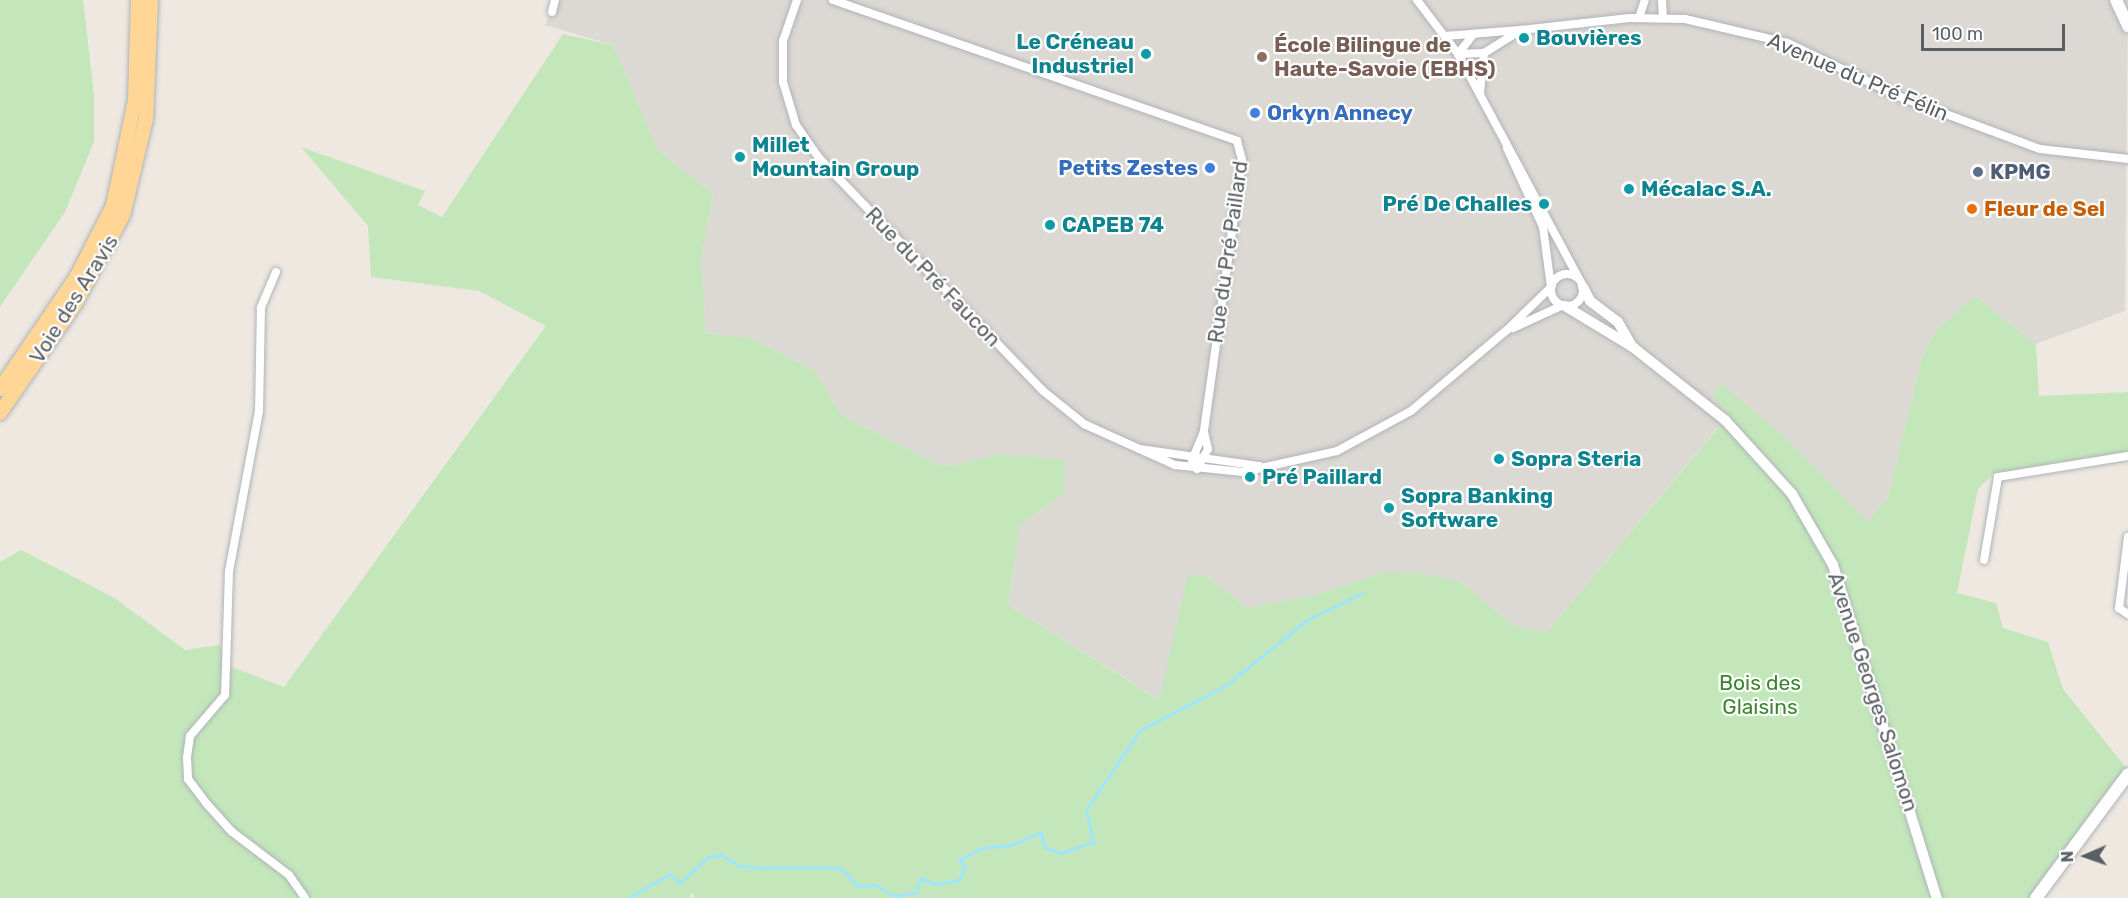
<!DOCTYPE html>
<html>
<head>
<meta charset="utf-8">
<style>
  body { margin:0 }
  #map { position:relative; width:2128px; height:898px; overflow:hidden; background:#eee8e1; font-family:Rubik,sans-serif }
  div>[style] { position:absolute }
  .industrial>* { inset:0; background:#dcd8d3 }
  .green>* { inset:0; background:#c3e7bb }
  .stream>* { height:3px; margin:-1.5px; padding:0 1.5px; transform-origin:1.5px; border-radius:1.5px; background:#9fe6ff }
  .roads { filter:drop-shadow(0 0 2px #afb4b8) drop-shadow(0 0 2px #afb4b8) }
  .minor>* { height:8px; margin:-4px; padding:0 4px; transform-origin:4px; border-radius:4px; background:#fff }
  .minor>.ring { margin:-4px; padding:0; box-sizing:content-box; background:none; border:8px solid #fff; border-radius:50% }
  .tertiary>* { height:10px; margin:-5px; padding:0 5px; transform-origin:5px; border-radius:5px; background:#fff }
  .secondary>* { height:12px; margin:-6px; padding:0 6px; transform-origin:6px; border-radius:6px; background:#fff }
  .trunk>* { height:14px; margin:-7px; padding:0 7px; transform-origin:7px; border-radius:7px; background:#ffd695 }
  .dots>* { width:16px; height:16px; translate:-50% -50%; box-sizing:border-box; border:3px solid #fff; border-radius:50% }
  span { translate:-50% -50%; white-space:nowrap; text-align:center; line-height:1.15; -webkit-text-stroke:4.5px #fff; paint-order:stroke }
  .culture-label { font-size:21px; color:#0d838f; font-weight:700 }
  .left { translate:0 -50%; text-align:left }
  .right { translate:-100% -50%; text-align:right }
  .education-label { font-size:21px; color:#785e54; font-weight:700 }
  .street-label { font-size:21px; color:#595f63 }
  .shop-label { font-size:21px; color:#366cbe; font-weight:700 }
  .service-label { font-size:21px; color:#4e5e75; font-weight:700 }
  .food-label { font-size:21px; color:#c56008; font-weight:700 }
  .park-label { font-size:21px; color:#3a862e }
  .north { position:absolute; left:2056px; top:826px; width:60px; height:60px; -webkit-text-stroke:4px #fff; paint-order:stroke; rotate:268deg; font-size:16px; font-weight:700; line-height:24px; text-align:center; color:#595f63 }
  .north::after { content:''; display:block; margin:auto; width:21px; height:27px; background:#595f63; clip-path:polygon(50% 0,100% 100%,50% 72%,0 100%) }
  .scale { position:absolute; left:1921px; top:24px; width:144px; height:27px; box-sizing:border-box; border:3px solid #595f63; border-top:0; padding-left:8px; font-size:18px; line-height:21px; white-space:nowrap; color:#595f63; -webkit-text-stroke:4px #fff; paint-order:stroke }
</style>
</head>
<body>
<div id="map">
  <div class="industrial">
    <div style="clip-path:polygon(554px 0,2128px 0,2125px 311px,2036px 344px,1975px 296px,1937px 329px,1922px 357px,1888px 497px,1868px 523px,1783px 435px,1729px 414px,1546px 633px,1513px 625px,1462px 583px,1384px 572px,1315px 595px,1248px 608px,1205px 575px,1160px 700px,1008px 605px,1020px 525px,1064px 494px,1001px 454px,943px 467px,840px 414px,815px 371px,752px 338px,706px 333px,701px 259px,713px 194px,658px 150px,613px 45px,545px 25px)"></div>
  </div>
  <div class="green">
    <div style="clip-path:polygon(0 0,83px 0,94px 95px,94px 142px,65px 212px,0 307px)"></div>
    <div style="clip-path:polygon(563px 34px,613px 45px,658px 150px,713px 194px,701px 259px,706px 333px,752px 338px,815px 371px,840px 414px,943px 467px,1001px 454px,1065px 460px,1064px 494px,1020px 525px,1008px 605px,1159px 700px,1188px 575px,1205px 575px,1248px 608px,1315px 595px,1384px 572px,1422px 573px,1462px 583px,1513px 625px,1546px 633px,1729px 415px,1713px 397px,1720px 383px,1783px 435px,1868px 522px,1888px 497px,1922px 357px,1937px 329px,1975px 296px,2036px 344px,2039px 396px,2128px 392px,2128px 452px,1993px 474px,1978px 489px,1957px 593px,1996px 603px,2003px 628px,2048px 642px,2063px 689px,2128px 770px,2037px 898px,695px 898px,692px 892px,689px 898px,0 898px,0 562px,21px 550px,113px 597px,185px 650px,219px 645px,229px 666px,284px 687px,546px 326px,479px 291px,371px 277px,368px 226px,301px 147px,425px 191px,418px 205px,442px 217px)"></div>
  </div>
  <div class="stream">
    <div style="left:628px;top:898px;width:48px;rotate:-29.7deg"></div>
    <div style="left:670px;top:874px;width:13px;rotate:42deg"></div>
    <div style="left:680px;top:883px;width:38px;rotate:-43deg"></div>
    <div style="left:708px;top:857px;width:13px;rotate:-9deg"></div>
    <div style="left:721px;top:855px;width:21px;rotate:31deg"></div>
    <div style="left:739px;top:866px;width:25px;rotate:5deg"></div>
    <div style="left:764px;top:868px;width:77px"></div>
    <div style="left:841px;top:868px;width:24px;rotate:48deg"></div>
    <div style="left:857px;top:886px;width:18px;rotate:-3deg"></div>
    <div style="left:875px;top:885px;width:23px;rotate:29deg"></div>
    <div style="left:895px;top:896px;width:20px;rotate:-9deg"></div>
    <div style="left:915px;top:893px;width:16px;rotate:-68deg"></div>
    <div style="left:921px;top:878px;width:15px;rotate:23deg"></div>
    <div style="left:935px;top:884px;width:24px;rotate:-9deg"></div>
    <div style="left:959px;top:880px;width:15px;rotate:-67deg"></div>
    <div style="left:965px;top:866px;width:8px;rotate:-135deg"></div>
    <div style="left:959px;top:860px;width:26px;rotate:-28deg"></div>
    <div style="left:982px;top:848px;width:29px;rotate:-6deg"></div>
    <div style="left:1011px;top:845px;width:33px;rotate:-23deg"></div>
    <div style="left:1041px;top:832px;width:15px;rotate:79deg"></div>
    <div style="left:1044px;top:847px;width:18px;rotate:19deg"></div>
    <div style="left:1061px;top:853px;width:34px;rotate:-19deg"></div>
    <div style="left:1093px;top:842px;width:33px;rotate:-102deg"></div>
    <div style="left:1086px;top:810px;width:97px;rotate:-56deg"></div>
    <div style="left:1140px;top:730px;width:96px;rotate:-27.4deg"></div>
    <div style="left:1225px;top:686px;width:105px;rotate:-38.8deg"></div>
    <div style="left:1307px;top:620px;width:61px;rotate:-26.1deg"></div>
  </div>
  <div class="roads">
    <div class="minor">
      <div style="left:797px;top:0;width:43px;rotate:108.9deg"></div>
      <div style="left:783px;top:41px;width:41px;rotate:90deg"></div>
      <div style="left:783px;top:82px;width:45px;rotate:73.2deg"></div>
      <div style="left:796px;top:125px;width:40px;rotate:55.1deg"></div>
      <div style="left:819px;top:158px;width:322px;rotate:46.1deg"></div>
      <div style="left:1042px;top:390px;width:54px;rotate:39deg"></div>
      <div style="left:1084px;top:424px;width:100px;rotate:24.3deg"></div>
      <div style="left:1175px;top:465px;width:68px;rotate:5.9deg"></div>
      <div style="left:1243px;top:472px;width:96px;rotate:-12.6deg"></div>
      <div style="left:1337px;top:451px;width:84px;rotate:-28.4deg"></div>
      <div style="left:1411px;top:411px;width:126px;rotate:-40.2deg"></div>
      <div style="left:1507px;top:330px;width:62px;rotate:-44.3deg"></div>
      <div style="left:1551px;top:287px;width:61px;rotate:-97.6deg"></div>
      <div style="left:1543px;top:227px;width:87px;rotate:-114.5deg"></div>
      <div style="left:833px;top:0;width:428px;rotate:19.2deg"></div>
      <div style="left:1237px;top:141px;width:20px;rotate:75deg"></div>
      <div style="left:1242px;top:160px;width:275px;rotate:98deg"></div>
      <div style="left:1204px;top:432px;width:17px;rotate:77deg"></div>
      <div style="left:1208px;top:449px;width:23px;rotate:119deg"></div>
      <div style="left:1197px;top:469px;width:10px;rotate:-119deg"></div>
      <div style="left:1192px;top:460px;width:30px;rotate:-67deg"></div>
      <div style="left:1417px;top:0;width:68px;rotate:52.8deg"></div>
      <div style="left:1458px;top:54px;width:255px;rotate:61.7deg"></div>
      <div style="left:1662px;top:0;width:17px;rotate:87deg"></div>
      <div style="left:552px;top:12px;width:12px;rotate:-76deg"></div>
      <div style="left:1639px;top:18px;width:19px;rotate:-72deg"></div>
      <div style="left:1445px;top:36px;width:75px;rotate:-4.6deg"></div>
      <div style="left:1458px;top:54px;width:26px;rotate:-2deg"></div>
      <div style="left:1484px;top:53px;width:44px;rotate:-31.9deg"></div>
      <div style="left:1521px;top:30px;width:109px;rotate:-6.3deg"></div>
      <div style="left:1629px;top:18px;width:56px;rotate:1deg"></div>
      <div style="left:1685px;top:19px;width:106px;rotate:13.1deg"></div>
      <div style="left:1788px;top:43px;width:127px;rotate:25.6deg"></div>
      <div style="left:1903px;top:98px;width:146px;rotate:20.4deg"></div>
      <div style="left:2040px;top:149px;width:89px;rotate:6.5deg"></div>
      <div style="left:1458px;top:54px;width:24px;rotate:-52deg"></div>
      <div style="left:1480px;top:93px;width:40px;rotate:-84.3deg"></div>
      <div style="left:276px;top:272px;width:39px;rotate:113deg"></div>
      <div style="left:261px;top:308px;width:103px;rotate:91.1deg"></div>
      <div style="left:259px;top:411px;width:163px;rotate:100.6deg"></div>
      <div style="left:229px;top:571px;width:124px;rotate:91.8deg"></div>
      <div style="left:225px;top:695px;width:54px;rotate:130.5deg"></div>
      <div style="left:190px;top:736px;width:22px;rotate:98deg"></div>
      <div style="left:187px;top:758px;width:21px;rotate:87deg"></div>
      <div style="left:188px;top:779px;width:30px;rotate:53deg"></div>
      <div style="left:206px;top:803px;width:38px;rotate:48deg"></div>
      <div style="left:231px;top:831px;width:73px;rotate:37.2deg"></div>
      <div style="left:289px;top:875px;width:28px;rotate:55deg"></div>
      <div class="ring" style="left:1551px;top:274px;width:24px;height:24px"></div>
      <div style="left:1513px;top:328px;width:55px;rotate:-24.7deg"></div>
      <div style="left:1140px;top:449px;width:121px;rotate:8.1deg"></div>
      <div style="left:2128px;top:537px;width:72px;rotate:97.2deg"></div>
      <div style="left:2119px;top:608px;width:11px;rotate:34deg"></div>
      <div style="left:1984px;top:560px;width:84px;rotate:-80.4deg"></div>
      <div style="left:1998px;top:477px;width:132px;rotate:-9.2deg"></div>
    </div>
    <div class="tertiary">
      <div style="left:1583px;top:287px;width:16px;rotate:63deg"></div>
      <div style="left:1590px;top:301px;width:35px;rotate:37deg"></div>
      <div style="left:1618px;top:322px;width:28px;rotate:60deg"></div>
      <div style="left:1565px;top:306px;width:81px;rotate:31.3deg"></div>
      <div style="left:1634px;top:348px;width:116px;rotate:38.4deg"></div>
      <div style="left:1725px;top:420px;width:100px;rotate:47.8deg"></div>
      <div style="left:1792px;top:494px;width:82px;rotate:60deg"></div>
      <div style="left:1833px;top:565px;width:349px;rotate:72.7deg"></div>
    </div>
    <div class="secondary">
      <div style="left:2116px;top:0;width:29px;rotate:65deg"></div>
      <div style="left:2036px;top:898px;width:154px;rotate:-53.4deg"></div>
    </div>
    <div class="trunk">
      <div style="left:0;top:389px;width:137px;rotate:-55.7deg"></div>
      <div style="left:77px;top:276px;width:79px;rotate:-62.8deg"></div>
      <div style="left:113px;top:206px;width:107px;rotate:-78.2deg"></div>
      <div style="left:135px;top:101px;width:101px;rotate:-88.3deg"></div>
      <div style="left:0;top:413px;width:132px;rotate:-55.5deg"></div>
      <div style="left:75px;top:304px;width:101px;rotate:-61.7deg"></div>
      <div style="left:123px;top:215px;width:99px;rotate:-76.5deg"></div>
      <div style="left:146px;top:119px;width:119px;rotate:-87.6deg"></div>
    </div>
  </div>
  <div class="dots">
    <div style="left:1524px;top:38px;background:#0f9aa8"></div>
    <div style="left:1146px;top:54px;background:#0f9aa8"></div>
    <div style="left:1262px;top:57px;background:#8d6e63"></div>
    <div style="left:1255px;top:113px;background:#3f7fe0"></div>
    <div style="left:740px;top:157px;background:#0f9aa8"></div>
    <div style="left:1210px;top:168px;background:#3f7fe0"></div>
    <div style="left:1978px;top:172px;background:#5c6f8a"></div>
    <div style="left:1629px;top:189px;background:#0f9aa8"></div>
    <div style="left:1544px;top:204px;background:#0f9aa8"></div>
    <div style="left:1972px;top:209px;background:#e8710a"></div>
    <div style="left:1050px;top:225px;background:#0f9aa8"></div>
    <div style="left:1499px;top:459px;background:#0f9aa8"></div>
    <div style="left:1250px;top:477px;background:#0f9aa8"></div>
    <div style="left:1389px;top:508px;background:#0f9aa8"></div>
  </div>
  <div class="culture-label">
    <span class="left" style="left:1536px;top:38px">Bouvières</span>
    <span class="right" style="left:1134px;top:54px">Le Créneau<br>Industriel</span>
    <span class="left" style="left:752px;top:157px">Millet<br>Mountain Group</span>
    <span class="left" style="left:1641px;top:189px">Mécalac S.A.</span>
    <span class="right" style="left:1532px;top:204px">Pré De Challes</span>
    <span class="left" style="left:1062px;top:225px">CAPEB 74</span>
    <span class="left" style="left:1511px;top:459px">Sopra Steria</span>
    <span class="left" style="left:1262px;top:477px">Pré Paillard</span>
    <span class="left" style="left:1401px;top:508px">Sopra Banking<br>Software</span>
  </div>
  <div class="education-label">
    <span class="left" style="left:1274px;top:57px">École Bilingue de<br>Haute-Savoie (EBHS)</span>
  </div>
  <div class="street-label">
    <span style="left:1858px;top:77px;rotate:23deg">Avenue du Pré Félin</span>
    <span style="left:1228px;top:252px;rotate:-82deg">Rue du Pré Paillard</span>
    <span style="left:933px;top:277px;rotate:46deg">Rue du Pré Faucon</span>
    <span style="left:74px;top:299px;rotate:-58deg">Voie des Aravis</span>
    <span style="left:1873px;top:692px;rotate:72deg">Avenue Georges Salomon</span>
  </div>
  <div class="shop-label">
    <span class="left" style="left:1267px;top:113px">Orkyn Annecy</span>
    <span class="right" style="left:1198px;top:168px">Petits Zestes</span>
  </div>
  <div class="service-label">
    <span class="left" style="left:1990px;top:172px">KPMG</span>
  </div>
  <div class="food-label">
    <span class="left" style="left:1984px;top:209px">Fleur de Sel</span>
  </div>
  <div class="park-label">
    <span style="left:1760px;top:695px">Bois des<br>Glaisins</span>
  </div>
  <div class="north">N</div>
  <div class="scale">100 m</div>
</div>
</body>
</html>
